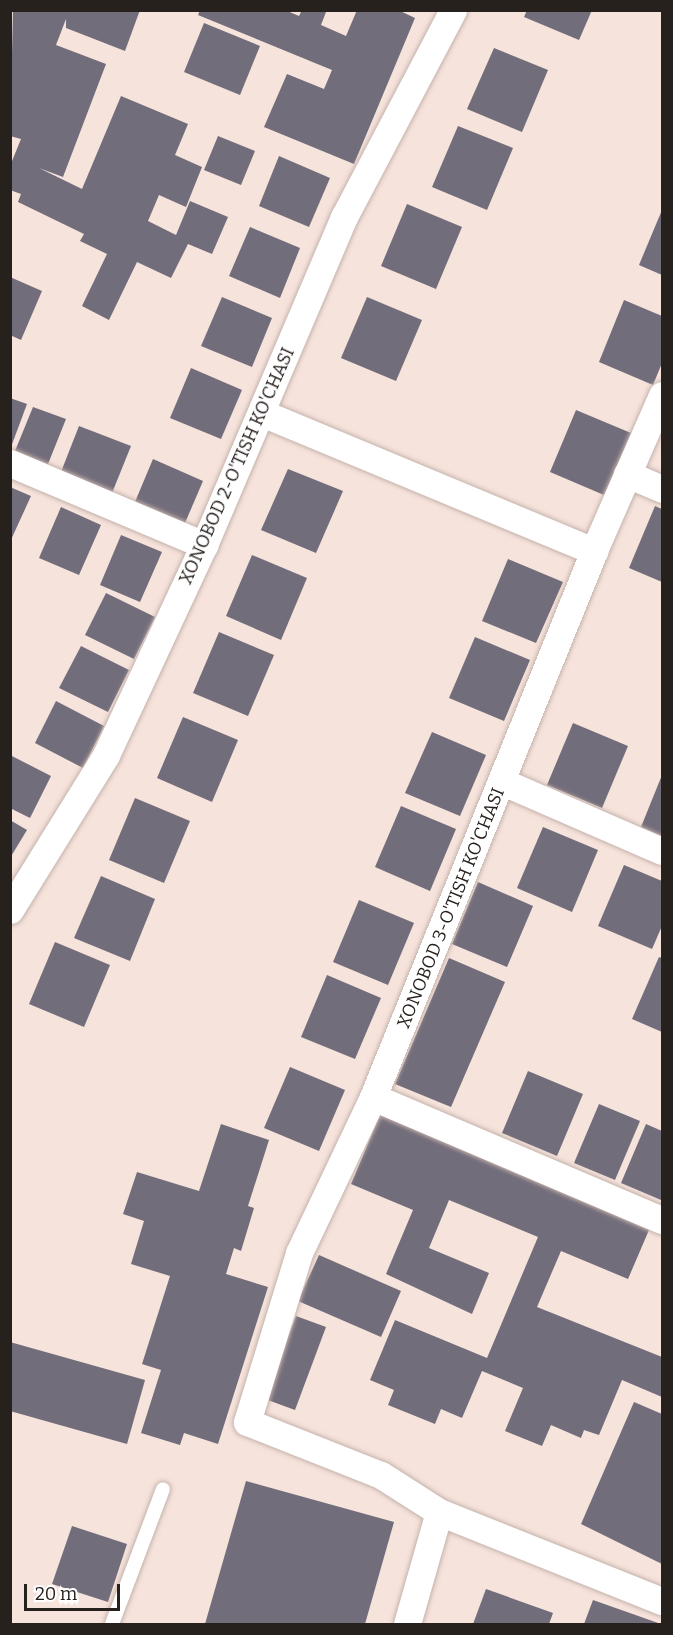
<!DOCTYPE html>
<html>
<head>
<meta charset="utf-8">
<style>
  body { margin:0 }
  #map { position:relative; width:673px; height:1635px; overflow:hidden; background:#f6e3dc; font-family:Bitter,serif }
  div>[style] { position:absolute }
  .building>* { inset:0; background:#726d7b }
  .roads { filter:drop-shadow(0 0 2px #c4b2ab) drop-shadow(0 0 2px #c4b2ab) }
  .lane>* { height:14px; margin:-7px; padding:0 7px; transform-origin:7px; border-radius:7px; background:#fff }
  .street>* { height:27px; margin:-13.5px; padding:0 13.5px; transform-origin:13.5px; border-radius:13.5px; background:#fff }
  span { translate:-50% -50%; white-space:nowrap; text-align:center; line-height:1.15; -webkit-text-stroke:4.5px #fff; paint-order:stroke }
  .street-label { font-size:18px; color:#27211e }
  .frame { position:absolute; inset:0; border:12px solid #27211e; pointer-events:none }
  .scale { position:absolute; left:24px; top:1584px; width:96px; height:27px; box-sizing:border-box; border:3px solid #27211e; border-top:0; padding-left:8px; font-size:18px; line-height:21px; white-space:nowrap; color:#27211e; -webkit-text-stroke:4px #fff; paint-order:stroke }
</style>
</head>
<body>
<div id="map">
  <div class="building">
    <div style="clip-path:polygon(13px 10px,140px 10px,125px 51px,66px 28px,66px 19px,56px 45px,106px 64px,63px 177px,39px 168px,82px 189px,121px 96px,188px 124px,175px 155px,202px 167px,186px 207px,159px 195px,148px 221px,176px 235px,190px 201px,228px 217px,212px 254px,188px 244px,171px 278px,137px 262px,109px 320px,82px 306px,107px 254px,80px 241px,84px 234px,18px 202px,21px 194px,10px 190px,10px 166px,21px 139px,10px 136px)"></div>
    <div style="clip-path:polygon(200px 10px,285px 10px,299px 16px,302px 10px,323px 10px,326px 12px,321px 25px,346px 36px,357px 10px,398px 10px,415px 18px,354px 164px,264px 127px,287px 74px,324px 89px,332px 70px,198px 15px)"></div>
    <div style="clip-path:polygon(527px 10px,592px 10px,579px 40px,524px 17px)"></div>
    <div style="clip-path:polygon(204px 23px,260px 46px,240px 95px,184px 72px)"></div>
    <div style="clip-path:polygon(494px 48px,548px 70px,522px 132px,467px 109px)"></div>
    <div style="clip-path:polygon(458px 126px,513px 148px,487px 210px,432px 187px)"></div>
    <div style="clip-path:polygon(218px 136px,255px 151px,241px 185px,204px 170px)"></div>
    <div style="clip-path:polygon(279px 156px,330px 178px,309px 227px,259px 206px)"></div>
    <div style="clip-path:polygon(407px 204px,462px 227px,436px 289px,381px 266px)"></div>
    <div style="clip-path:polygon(662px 210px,662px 275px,639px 265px)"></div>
    <div style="clip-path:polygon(250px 227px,300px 248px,280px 298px,229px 276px)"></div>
    <div style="clip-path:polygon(10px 277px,42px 291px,21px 340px,10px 335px)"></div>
    <div style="clip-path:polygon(222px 297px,272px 318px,252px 367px,201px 346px)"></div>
    <div style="clip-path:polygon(367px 297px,422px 320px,396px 381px,341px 358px)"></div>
    <div style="clip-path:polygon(624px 300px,662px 316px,662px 363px,653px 385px,599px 362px)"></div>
    <div style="clip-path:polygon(191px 368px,242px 390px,221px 439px,170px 418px)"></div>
    <div style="clip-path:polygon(10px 398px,27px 404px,11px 447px,10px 447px)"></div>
    <div style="clip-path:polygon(33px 407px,66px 419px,48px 464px,15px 451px)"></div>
    <div style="clip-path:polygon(576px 410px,631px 433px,604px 495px,550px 472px)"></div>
    <div style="clip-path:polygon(79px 426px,131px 446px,110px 498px,59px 477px)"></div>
    <div style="clip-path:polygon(153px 459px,203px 481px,182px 530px,132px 509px)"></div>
    <div style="clip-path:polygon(288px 469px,343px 491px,316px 553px,261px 530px)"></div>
    <div style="clip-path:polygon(10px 487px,31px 496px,10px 542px)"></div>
    <div style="clip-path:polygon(655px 506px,662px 509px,662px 582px,629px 568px)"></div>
    <div style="clip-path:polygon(61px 507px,101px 525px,79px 575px,39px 558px)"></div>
    <div style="clip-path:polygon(121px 535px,162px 552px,140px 602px,100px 585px)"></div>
    <div style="clip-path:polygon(252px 555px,307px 578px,281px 640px,226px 616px)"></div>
    <div style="clip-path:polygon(508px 559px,563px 582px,536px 643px,482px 621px)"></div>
    <div style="clip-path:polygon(106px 593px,155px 617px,134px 659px,85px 635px)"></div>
    <div style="clip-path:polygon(219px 632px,274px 655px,248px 716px,193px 693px)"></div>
    <div style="clip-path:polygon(475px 637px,530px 660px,504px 721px,449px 698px)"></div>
    <div style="clip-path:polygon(81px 646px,129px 670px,108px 712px,59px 688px)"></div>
    <div style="clip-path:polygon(56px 701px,104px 726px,83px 768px,35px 743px)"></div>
    <div style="clip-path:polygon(183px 717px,238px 740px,212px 802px,157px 778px)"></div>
    <div style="clip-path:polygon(573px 723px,628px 746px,602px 808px,547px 785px)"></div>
    <div style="clip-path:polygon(432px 732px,486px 755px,460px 816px,405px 793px)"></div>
    <div style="clip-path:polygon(10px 755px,51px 776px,30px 818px,10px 808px)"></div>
    <div style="clip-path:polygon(662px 775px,662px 836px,641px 827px)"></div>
    <div style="clip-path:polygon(135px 798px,190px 821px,164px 883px,109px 860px)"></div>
    <div style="clip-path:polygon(401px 806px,456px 829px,430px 891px,375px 867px)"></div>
    <div style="clip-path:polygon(10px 820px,27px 830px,10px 858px)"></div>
    <div style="clip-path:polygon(543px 827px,598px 850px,572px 912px,517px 888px)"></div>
    <div style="clip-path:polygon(624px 865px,662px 881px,662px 926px,652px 949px,598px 926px)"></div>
    <div style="clip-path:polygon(101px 876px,155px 899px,130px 961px,74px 938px)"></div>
    <div style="clip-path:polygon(478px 882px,533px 906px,507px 967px,452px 944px)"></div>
    <div style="clip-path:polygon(359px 900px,414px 923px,388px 985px,333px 962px)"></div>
    <div style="clip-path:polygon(55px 942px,110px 965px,84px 1027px,29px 1004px)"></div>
    <div style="clip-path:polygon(659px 957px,662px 958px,662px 1032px,632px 1019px)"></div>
    <div style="clip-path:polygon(449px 958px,505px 982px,451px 1107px,395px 1084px)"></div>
    <div style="clip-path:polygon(327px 975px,381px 998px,355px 1059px,301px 1037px)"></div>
    <div style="clip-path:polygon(290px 1067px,345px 1090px,319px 1151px,264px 1128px)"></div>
    <div style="clip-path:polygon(528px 1071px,583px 1094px,557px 1156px,502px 1133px)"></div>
    <div style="clip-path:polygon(599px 1104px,640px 1121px,615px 1180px,574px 1163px)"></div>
    <div style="clip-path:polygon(380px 1115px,649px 1230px,628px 1279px,561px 1251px,537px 1307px,662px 1357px,662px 1397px,622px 1380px,599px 1435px,584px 1430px,581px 1438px,551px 1425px,542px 1446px,505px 1431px,523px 1388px,482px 1371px,462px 1418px,441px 1409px,435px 1424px,388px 1405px,394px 1390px,370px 1380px,395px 1320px,487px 1358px,538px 1237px,449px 1200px,429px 1248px,489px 1273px,472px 1314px,386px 1274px,413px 1210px,351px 1184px)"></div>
    <div style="clip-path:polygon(221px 1124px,269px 1140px,248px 1206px,254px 1208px,241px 1251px,234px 1248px,226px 1274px,268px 1287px,218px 1444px,184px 1433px,180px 1445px,141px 1433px,161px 1370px,142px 1364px,170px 1276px,131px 1264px,144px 1221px,123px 1214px,137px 1172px,199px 1191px)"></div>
    <div style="clip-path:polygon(646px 1124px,662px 1131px,661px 1200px,621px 1183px)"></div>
    <div style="clip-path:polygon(319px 1255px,401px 1291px,381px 1337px,298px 1301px)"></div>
    <div style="clip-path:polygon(296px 1316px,326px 1327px,295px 1410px,265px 1399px)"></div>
    <div style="clip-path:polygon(10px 1342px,145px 1380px,127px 1444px,10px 1411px)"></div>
    <div style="clip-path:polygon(634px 1402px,662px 1414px,662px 1564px,581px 1524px)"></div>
    <div style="clip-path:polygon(246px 1481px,394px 1522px,365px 1624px,205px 1624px)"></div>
    <div style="clip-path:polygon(72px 1526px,127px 1544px,108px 1602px,52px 1584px)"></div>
    <div style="clip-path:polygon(486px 1589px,553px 1613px,549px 1624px,473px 1624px)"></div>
    <div style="clip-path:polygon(593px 1600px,661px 1624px,584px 1624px)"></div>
  </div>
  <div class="roads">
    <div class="lane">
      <div style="left:112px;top:1624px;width:144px;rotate:-69.3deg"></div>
    </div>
    <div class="street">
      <div style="left:662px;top:395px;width:170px;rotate:113.6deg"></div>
      <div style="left:594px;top:551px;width:589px;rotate:112.04deg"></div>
      <div style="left:373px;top:1097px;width:173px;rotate:115.4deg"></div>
      <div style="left:299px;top:1253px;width:177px;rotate:107.1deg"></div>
      <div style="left:247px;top:1422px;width:144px;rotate:21.6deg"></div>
      <div style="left:381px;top:1475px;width:69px;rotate:32.5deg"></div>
      <div style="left:439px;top:1512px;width:240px;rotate:21.8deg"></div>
      <div style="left:262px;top:413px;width:360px;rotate:22.6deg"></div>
      <div style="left:10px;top:463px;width:211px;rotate:22.9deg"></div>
      <div style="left:627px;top:474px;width:38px;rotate:23deg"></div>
      <div style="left:503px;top:782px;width:173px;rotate:23.5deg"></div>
      <div style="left:10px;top:910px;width:182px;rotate:-58.2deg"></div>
      <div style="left:106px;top:755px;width:232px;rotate:-65deg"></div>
      <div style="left:204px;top:545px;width:357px;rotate:-66.9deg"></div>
      <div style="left:344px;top:217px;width:234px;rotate:-62.2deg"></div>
      <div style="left:373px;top:1097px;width:314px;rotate:23.1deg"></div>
      <div style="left:407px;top:1624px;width:116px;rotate:-74.1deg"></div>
    </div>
  </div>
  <div class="street-label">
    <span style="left:237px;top:466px;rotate:-66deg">XONOBOD 2-O'TISH KO'CHASI</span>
    <span style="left:451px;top:908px;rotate:-68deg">XONOBOD 3-O'TISH KO'CHASI</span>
  </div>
  <div class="frame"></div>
  <div class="scale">20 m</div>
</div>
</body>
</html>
